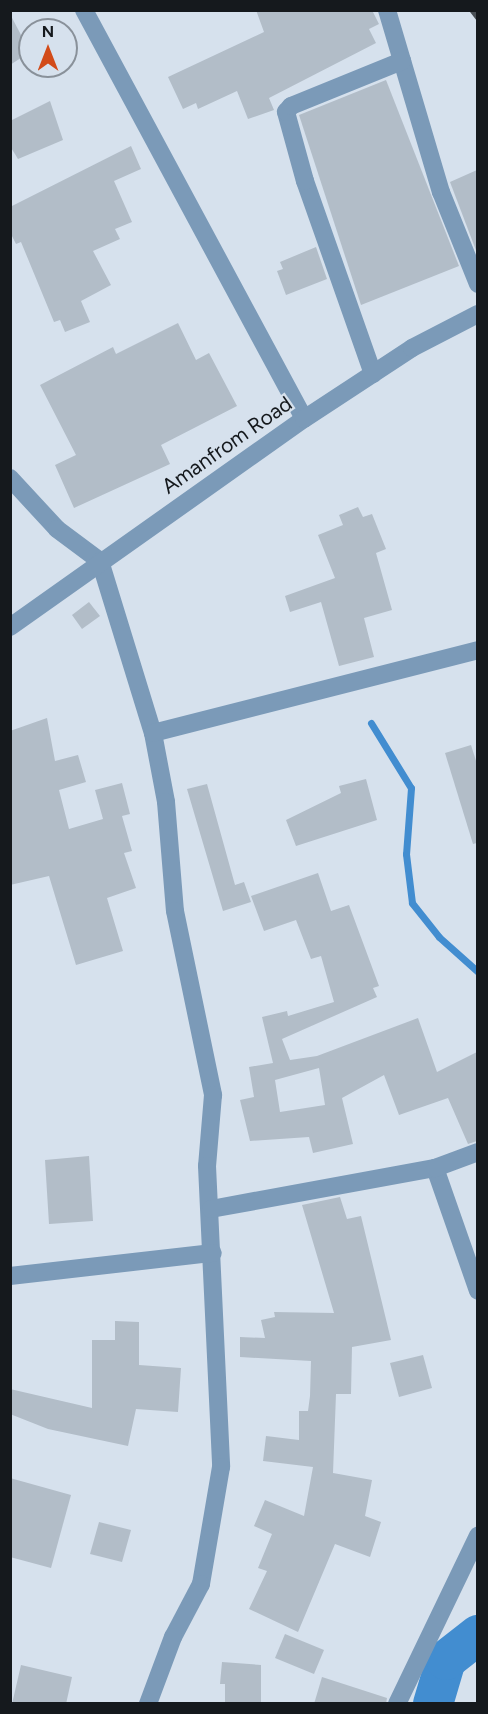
<!DOCTYPE html>
<html>
<head>
<meta charset="utf-8">
<style>
  body { margin:0 }
  #map { position:relative; width:488px; height:1714px; overflow:hidden; background:#d6e1ed; font-family:Figtree,sans-serif }
  div>[style] { position:absolute }
  .stream>* { height:7px; margin:-3.5px; padding:0 3.5px; transform-origin:3.5px; border-radius:3.5px; background:#428dd0 }
  .river>* { height:40px; margin:-20px; padding:0 20px; transform-origin:20px; border-radius:20px; background:#428dd0 }
  .building>* { inset:0; background:#b2bdc8 }
  .minor>* { height:18px; margin:-9px; padding:0 9px; transform-origin:9px; border-radius:9px; background:#7b9ab8 }
  .rail>* { height:4.5px; margin:-2.25px; padding:0 2.25px; transform-origin:2.25px; border-radius:2.25px; background:#494f55 }
  span { translate:-50% -50%; white-space:nowrap; text-align:center; line-height:1.15; -webkit-text-stroke:4.5px #d6e1ed; paint-order:stroke }
  .street-label { font-size:21px; color:#15191d }
  .frame { position:absolute; inset:0; border:12px solid #15191d; pointer-events:none }
  .north { position:absolute; left:18px; top:18px; width:60px; height:60px; box-sizing:border-box; background:#d6e1ed; border:2px solid #89919a; border-radius:50%; rotate:0deg; font-size:16px; font-weight:700; line-height:24px; text-align:center; color:#15191d }
  .north::after { content:''; display:block; margin:auto; width:21px; height:27px; background:#d24b19; clip-path:polygon(50% 0,100% 100%,50% 72%,0 100%) }
</style>
</head>
<body>
<div id="map">
  <div class="stream">
    <div style="left:371px;top:723px;width:76px;rotate:58.4deg"></div>
    <div style="left:411px;top:788px;width:66px;rotate:94.3deg"></div>
    <div style="left:406px;top:854px;width:49px;rotate:83deg"></div>
    <div style="left:412px;top:903px;width:43px;rotate:51.5deg"></div>
    <div style="left:439px;top:937px;width:52px;rotate:41.9deg"></div>
  </div>
  <div class="river">
    <div style="left:433px;top:1704px;width:46px;rotate:-73.5deg"></div>
    <div style="left:446px;top:1660px;width:41px;rotate:-38deg"></div>
  </div>
  <div class="building">
    <div style="clip-path:polygon(256px 10px,372px 10px,379px 24px,369px 29px,376px 43px,269px 98px,274px 110px,248px 119px,237px 91px,198px 109px,196px 103px,183px 109px,168px 77px,264px 32px)"></div>
    <div style="clip-path:polygon(10px 14px,30px 52px,10px 65px)"></div>
    <div style="clip-path:polygon(386px 80px,459px 266px,361px 305px,299px 115px)"></div>
    <div style="clip-path:polygon(50px 101px,63px 140px,18px 159px,10px 146px,10px 121px)"></div>
    <div style="clip-path:polygon(131px 146px,141px 169px,114px 181px,132px 222px,115px 229px,120px 239px,93px 251px,111px 285px,81px 301px,90px 322px,65px 332px,60px 320px,54px 322px,21px 242px,16px 244px,10px 232px,10px 207px)"></div>
    <div style="clip-path:polygon(477px 170px,477px 253px,450px 182px)"></div>
    <div style="clip-path:polygon(316px 247px,327px 279px,286px 295px,277px 271px,283px 269px,280px 262px)"></div>
    <div style="clip-path:polygon(178px 323px,196px 360px,209px 353px,237px 406px,161px 445px,170px 464px,74px 508px,55px 465px,76px 455px,40px 385px,113px 347px,116px 354px)"></div>
    <div style="clip-path:polygon(358px 507px,363px 517px,372px 514px,386px 549px,376px 553px,392px 610px,364px 618px,374px 657px,339px 666px,321px 602px,290px 612px,285px 596px,335px 578px,318px 535px,343px 525px,339px 515px)"></div>
    <div style="clip-path:polygon(89px 602px,100px 616px,82px 629px,72px 615px)"></div>
    <div style="clip-path:polygon(47px 718px,55px 761px,78px 755px,86px 782px,59px 790px,69px 829px,103px 819px,95px 790px,122px 783px,130px 814px,122px 816px,132px 851px,124px 853px,136px 888px,107px 898px,123px 951px,76px 965px,49px 876px,10px 885px,10px 731px)"></div>
    <div style="clip-path:polygon(471px 745px,477px 764px,477px 843px,473px 844px,445px 753px)"></div>
    <div style="clip-path:polygon(366px 779px,377px 820px,296px 846px,286px 820px,341px 793px,339px 786px)"></div>
    <div style="clip-path:polygon(207px 784px,235px 885px,244px 882px,251px 902px,223px 911px,187px 789px)"></div>
    <div style="clip-path:polygon(evenodd,318px 873px,331px 911px,349px 905px,379px 986px,373px 988px,377px 997px,282px 1039px,290px 1060px,317px 1056px,418px 1018px,437px 1072px,477px 1052px,477px 1141px,468px 1144px,448px 1098px,399px 1115px,384px 1075px,342px 1098px,353px 1144px,313px 1153px,309px 1137px,250px 1141px,240px 1100px,254px 1097px,249px 1067px,273px 1063px,262px 1017px,287px 1011px,288px 1016px,334px 1002px,321px 956px,311px 959px,296px 920px,264px 931px,251px 896px,318px 873px,319px 1068px,325px 1105px,280px 1112px,275px 1080px,319px 1068px)"></div>
    <div style="clip-path:polygon(89px 1156px,93px 1221px,49px 1224px,45px 1160px)"></div>
    <div style="clip-path:polygon(340px 1197px,347px 1219px,361px 1216px,391px 1340px,352px 1347px,351px 1394px,336px 1394px,333px 1473px,372px 1480px,365px 1516px,381px 1522px,370px 1557px,335px 1544px,298px 1632px,249px 1609px,267px 1571px,258px 1568px,272px 1534px,254px 1526px,265px 1500px,304px 1516px,313px 1467px,263px 1461px,266px 1436px,299px 1440px,299px 1411px,308px 1411px,310px 1396px,311px 1361px,240px 1357px,240px 1337px,265px 1338px,261px 1320px,275px 1317px,274px 1312px,334px 1313px,302px 1205px)"></div>
    <div style="clip-path:polygon(115px 1321px,139px 1322px,139px 1365px,181px 1368px,178px 1412px,136px 1409px,128px 1446px,48px 1429px,10px 1414px,10px 1389px,92px 1408px,92px 1340px,115px 1340px)"></div>
    <div style="clip-path:polygon(423px 1355px,432px 1388px,399px 1397px,390px 1363px)"></div>
    <div style="clip-path:polygon(10px 1478px,71px 1495px,51px 1568px,10px 1557px)"></div>
    <div style="clip-path:polygon(99px 1522px,131px 1530px,122px 1562px,90px 1554px)"></div>
    <div style="clip-path:polygon(285px 1634px,324px 1650px,314px 1674px,275px 1658px)"></div>
    <div style="clip-path:polygon(222px 1662px,261px 1665px,261px 1704px,225px 1704px,225px 1684px,220px 1684px)"></div>
    <div style="clip-path:polygon(21px 1665px,72px 1677px,66px 1704px,12px 1704px)"></div>
    <div style="clip-path:polygon(322px 1677px,387px 1698px,386px 1704px,314px 1704px)"></div>
  </div>
  <div class="minor">
    <div style="left:84px;top:10px;width:464px;rotate:61.7deg"></div>
    <div style="left:387px;top:10px;width:190px;rotate:73.5deg"></div>
    <div style="left:441px;top:192px;width:99px;rotate:68.1deg"></div>
    <div style="left:373px;top:374px;width:205px;rotate:-109.4deg"></div>
    <div style="left:305px;top:181px;width:72px;rotate:-105.4deg"></div>
    <div style="left:286px;top:112px;width:8px;rotate:-50deg"></div>
    <div style="left:291px;top:106px;width:120px;rotate:-22.1deg"></div>
    <div style="left:10px;top:478px;width:69px;rotate:47.3deg"></div>
    <div style="left:57px;top:529px;width:54px;rotate:36.7deg"></div>
    <div style="left:100px;top:561px;width:180px;rotate:72.9deg"></div>
    <div style="left:153px;top:733px;width:70px;rotate:79.3deg"></div>
    <div style="left:166px;top:802px;width:109px;rotate:85.3deg"></div>
    <div style="left:175px;top:911px;width:188px;rotate:78.3deg"></div>
    <div style="left:213px;top:1095px;width:71px;rotate:94.8deg"></div>
    <div style="left:207px;top:1166px;width:301px;rotate:87.3deg"></div>
    <div style="left:221px;top:1467px;width:119px;rotate:99.7deg"></div>
    <div style="left:201px;top:1584px;width:60px;rotate:117.8deg"></div>
    <div style="left:173px;top:1637px;width:72px;rotate:110.5deg"></div>
    <div style="left:10px;top:627px;width:360px;rotate:-35.3deg"></div>
    <div style="left:304px;top:419px;width:129px;rotate:-33.3deg"></div>
    <div style="left:412px;top:348px;width:74px;rotate:-27.3deg"></div>
    <div style="left:153px;top:733px;width:335px;rotate:-14.3deg"></div>
    <div style="left:435px;top:1168px;width:130px;rotate:70.7deg"></div>
    <div style="left:211px;top:1209px;width:228px;rotate:-10.4deg"></div>
    <div style="left:435px;top:1168px;width:46px;rotate:-20.4deg"></div>
    <div style="left:10px;top:1276px;width:204px;rotate:-6.5deg"></div>
    <div style="left:397px;top:1704px;width:187px;rotate:-64.3deg"></div>
  </div>
  <div class="rail">
    <div style="left:472px;top:10px;width:10px;rotate:53deg"></div>
  </div>
  <div class="street-label">
    <span style="left:227px;top:445px;rotate:-35deg">Amanfrom Road</span>
  </div>
  <div class="frame"></div>
  <div class="north">N</div>
</div>
</body>
</html>
